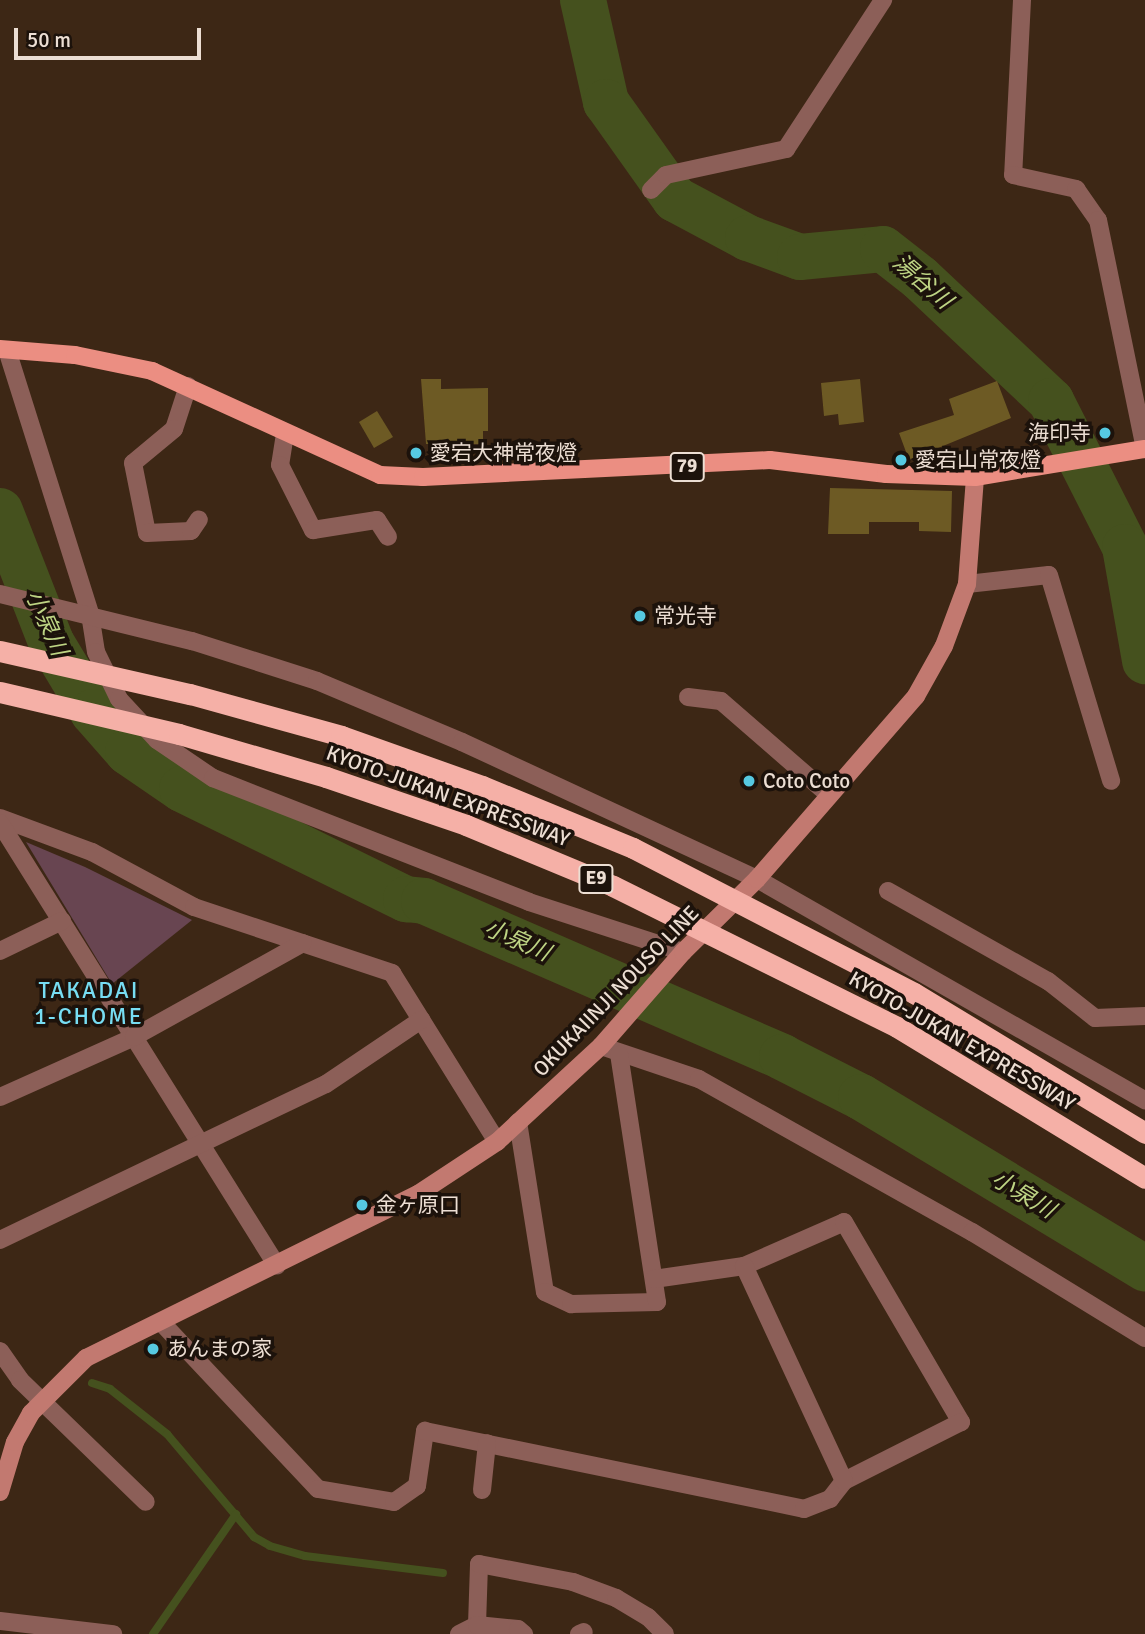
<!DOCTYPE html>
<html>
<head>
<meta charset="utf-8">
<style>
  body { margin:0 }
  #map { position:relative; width:1145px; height:1634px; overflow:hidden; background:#3d2715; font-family:Signika,"Noto Sans JP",sans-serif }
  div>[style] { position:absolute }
  .green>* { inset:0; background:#684551 }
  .stream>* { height:8px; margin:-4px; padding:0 4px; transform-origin:4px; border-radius:4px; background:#45511e }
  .river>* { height:46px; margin:-23px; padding:0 23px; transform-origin:23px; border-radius:23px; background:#45511e }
  .building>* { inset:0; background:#6d5a24 }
  .minor>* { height:18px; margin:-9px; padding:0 9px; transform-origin:9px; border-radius:9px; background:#8c5f58 }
  .tertiary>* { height:18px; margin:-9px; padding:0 9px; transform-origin:9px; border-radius:9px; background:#8c5f58 }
  .secondary>* { height:18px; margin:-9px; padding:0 9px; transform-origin:9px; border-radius:9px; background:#c27970 }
  .primary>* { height:18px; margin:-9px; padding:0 9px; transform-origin:9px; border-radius:9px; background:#eb8e82 }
  .motorway-bridge>* { height:21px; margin:-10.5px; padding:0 10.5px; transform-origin:10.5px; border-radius:10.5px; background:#f5b0a7 }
  .dots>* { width:19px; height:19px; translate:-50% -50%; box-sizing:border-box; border:4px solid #1c120b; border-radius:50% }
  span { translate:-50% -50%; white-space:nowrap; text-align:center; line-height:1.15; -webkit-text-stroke:7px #1c120b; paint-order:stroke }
  .shield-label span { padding:2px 5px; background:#1c120b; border:2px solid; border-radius:5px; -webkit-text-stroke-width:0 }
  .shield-label { font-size:19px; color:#ecded3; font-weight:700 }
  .poi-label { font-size:21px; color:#ecded3 }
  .right { translate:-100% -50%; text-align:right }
  .left { translate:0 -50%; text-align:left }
  .street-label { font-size:21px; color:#ecded3 }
  .water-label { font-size:23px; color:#bed484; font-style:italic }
  .neighbourhood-label { font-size:23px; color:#77ddf3; letter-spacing:2px }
  .scale { position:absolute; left:14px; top:28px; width:187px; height:32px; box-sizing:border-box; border:4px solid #ecded3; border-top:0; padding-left:9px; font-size:21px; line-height:24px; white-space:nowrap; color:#ecded3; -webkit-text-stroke:5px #1c120b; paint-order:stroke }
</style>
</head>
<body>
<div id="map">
  <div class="green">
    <div style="clip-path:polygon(26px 842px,85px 867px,192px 920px,112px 984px)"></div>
  </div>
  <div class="stream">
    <div style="left:92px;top:1383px;width:19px;rotate:18deg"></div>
    <div style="left:110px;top:1389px;width:73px;rotate:38.3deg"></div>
    <div style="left:167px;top:1434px;width:135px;rotate:49.8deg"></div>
    <div style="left:254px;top:1537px;width:18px;rotate:29deg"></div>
    <div style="left:270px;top:1546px;width:36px;rotate:16deg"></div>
    <div style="left:305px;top:1556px;width:139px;rotate:7deg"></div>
    <div style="left:153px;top:1634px;width:146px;rotate:-55.3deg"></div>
  </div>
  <div class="river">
    <div style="left:583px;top:0;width:105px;rotate:77.3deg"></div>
    <div style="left:606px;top:102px;width:119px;rotate:54.6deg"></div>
    <div style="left:675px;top:199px;width:83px;rotate:28.1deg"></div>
    <div style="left:748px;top:238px;width:55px;rotate:20.1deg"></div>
    <div style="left:800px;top:257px;width:83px;rotate:-5.5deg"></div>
    <div style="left:883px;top:249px;width:47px;rotate:38.1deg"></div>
    <div style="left:920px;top:278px;width:180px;rotate:43.2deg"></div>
    <div style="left:1051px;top:401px;width:164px;rotate:63.1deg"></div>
    <div style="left:1125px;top:547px;width:116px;rotate:80deg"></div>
    <div style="left:0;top:511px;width:141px;rotate:68.7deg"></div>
    <div style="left:51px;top:642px;width:82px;rotate:59deg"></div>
    <div style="left:93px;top:712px;width:53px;rotate:48.8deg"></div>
    <div style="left:128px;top:752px;width:65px;rotate:34.4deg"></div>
    <div style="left:182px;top:789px;width:250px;rotate:26.2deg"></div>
    <div style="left:406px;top:899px;width:18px;rotate:6deg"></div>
    <div style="left:424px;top:901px;width:391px;rotate:23.5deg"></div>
    <div style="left:782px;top:1057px;width:89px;rotate:26.9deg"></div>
    <div style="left:861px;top:1097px;width:332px;rotate:31.1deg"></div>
  </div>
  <div class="building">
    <div style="clip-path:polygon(421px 379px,441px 379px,441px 389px,488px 388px,488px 431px,483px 431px,483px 444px,426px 444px)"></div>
    <div style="clip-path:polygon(860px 379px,864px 422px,839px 425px,838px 414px,824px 416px,821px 383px)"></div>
    <div style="clip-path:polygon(997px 381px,1011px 418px,909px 460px,899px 433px,954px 415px,949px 399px)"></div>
    <div style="clip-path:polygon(377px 411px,393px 437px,374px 448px,359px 422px)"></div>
    <div style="clip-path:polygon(830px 488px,952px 491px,951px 532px,919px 531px,919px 522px,869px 522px,869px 534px,828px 534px)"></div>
  </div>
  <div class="minor">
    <div style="left:1022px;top:0;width:175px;rotate:92.9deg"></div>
    <div style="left:1013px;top:175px;width:65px;rotate:12.5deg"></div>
    <div style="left:1076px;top:189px;width:38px;rotate:55deg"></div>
    <div style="left:1098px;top:220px;width:234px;rotate:78.4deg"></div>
    <div style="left:651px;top:190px;width:21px;rotate:-45deg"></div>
    <div style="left:666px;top:175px;width:123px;rotate:-12.2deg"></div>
    <div style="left:786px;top:149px;width:178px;rotate:-56.9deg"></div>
    <div style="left:7px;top:350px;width:277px;rotate:72.5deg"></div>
    <div style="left:90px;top:614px;width:38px;rotate:81deg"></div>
    <div style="left:96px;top:652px;width:52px;rotate:63.9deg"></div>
    <div style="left:119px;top:699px;width:56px;rotate:47.2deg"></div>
    <div style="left:157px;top:740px;width:68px;rotate:34.2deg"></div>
    <div style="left:213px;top:778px;width:339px;rotate:21.4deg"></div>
    <div style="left:529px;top:902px;width:162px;rotate:18deg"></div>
    <div style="left:188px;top:386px;width:45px;rotate:108deg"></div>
    <div style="left:174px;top:429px;width:53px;rotate:140.3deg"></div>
    <div style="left:133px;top:463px;width:71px;rotate:78.7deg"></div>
    <div style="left:147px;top:533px;width:44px;rotate:-2.6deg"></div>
    <div style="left:191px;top:531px;width:14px;rotate:-56deg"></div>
    <div style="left:285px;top:434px;width:31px;rotate:99deg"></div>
    <div style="left:280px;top:465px;width:73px;rotate:63.1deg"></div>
    <div style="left:313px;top:530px;width:65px;rotate:-8.9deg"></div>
    <div style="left:377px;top:520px;width:20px;rotate:57deg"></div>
    <div style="left:967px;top:584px;width:82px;rotate:-6.3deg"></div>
    <div style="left:1049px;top:575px;width:215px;rotate:73.2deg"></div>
    <div style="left:688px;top:697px;width:33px;rotate:7deg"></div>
    <div style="left:721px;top:701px;width:142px;rotate:41deg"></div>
    <div style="left:0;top:818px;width:98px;rotate:20.3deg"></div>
    <div style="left:92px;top:852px;width:116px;rotate:28.3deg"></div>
    <div style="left:194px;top:907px;width:209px;rotate:18.4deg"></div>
    <div style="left:392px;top:973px;width:199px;rotate:58.1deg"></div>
    <div style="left:0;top:823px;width:522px;rotate:57.98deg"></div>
    <div style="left:888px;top:891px;width:184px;rotate:29.4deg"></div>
    <div style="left:1048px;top:981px;width:60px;rotate:38.2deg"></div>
    <div style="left:1095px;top:1018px;width:50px;rotate:-2.3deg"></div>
    <div style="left:0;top:951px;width:69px;rotate:-25.8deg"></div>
    <div style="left:601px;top:1046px;width:103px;rotate:18.6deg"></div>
    <div style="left:699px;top:1079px;width:313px;rotate:29.3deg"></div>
    <div style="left:972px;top:1232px;width:203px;rotate:31.5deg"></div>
    <div style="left:0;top:1097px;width:147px;rotate:-24.1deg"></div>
    <div style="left:134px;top:1037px;width:193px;rotate:-29.1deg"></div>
    <div style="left:518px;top:1122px;width:172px;rotate:81deg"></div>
    <div style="left:545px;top:1292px;width:29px;rotate:25deg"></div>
    <div style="left:571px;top:1304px;width:86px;rotate:-1.3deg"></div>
    <div style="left:657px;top:1302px;width:250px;rotate:-98.7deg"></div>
    <div style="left:0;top:1240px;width:361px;rotate:-25.6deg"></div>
    <div style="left:326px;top:1084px;width:115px;rotate:-34deg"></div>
    <div style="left:654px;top:1279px;width:91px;rotate:-8.2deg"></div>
    <div style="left:744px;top:1266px;width:109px;rotate:-23.7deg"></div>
    <div style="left:844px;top:1222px;width:232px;rotate:59.7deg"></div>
    <div style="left:961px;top:1422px;width:131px;rotate:153.2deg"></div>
    <div style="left:161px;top:1322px;width:229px;rotate:46.8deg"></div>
    <div style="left:318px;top:1489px;width:77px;rotate:9.7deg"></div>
    <div style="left:394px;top:1502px;width:28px;rotate:-35deg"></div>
    <div style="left:417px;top:1486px;width:56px;rotate:-81.7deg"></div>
    <div style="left:425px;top:1431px;width:387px;rotate:11.6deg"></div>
    <div style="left:804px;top:1509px;width:28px;rotate:-21deg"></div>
    <div style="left:830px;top:1499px;width:23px;rotate:-52deg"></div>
    <div style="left:844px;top:1481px;width:237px;rotate:-114.9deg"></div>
    <div style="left:0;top:1351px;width:35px;rotate:55deg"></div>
    <div style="left:20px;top:1380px;width:175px;rotate:44.1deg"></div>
    <div style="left:482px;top:1490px;width:47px;rotate:-83.9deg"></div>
    <div style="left:477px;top:1625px;width:61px;rotate:-88.1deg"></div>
    <div style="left:479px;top:1564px;width:96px;rotate:10.8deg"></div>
    <div style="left:573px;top:1582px;width:46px;rotate:20.4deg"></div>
    <div style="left:616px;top:1598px;width:37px;rotate:31deg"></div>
    <div style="left:648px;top:1617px;width:24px;rotate:45deg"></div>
    <div style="left:459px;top:1634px;width:20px;rotate:-27deg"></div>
    <div style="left:477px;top:1625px;width:41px;rotate:5.6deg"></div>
    <div style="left:518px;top:1629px;width:8px;rotate:40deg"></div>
    <div style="left:579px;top:1634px;width:5px;rotate:-22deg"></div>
  </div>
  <div class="tertiary">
    <div style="left:0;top:594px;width:198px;rotate:13.8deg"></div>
    <div style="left:192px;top:641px;width:131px;rotate:17.7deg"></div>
    <div style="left:317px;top:681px;width:157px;rotate:22.8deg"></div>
    <div style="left:462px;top:742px;width:325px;rotate:24.9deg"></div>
    <div style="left:757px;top:879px;width:447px;rotate:29.7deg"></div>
    <div style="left:0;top:1621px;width:114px;rotate:6.6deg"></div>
  </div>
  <div class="secondary">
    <div style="left:0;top:1492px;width:52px;rotate:-73.3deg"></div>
    <div style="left:15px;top:1442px;width:33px;rotate:-61deg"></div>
    <div style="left:31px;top:1413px;width:78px;rotate:-45deg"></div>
    <div style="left:86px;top:1358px;width:370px;rotate:-26.3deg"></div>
    <div style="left:418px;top:1194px;width:95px;rotate:-33.4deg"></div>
    <div style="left:497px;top:1142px;width:142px;rotate:-42.7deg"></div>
    <div style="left:601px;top:1046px;width:125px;rotate:-48.9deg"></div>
    <div style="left:683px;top:952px;width:104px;rotate:-44.6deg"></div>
    <div style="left:757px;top:879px;width:242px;rotate:-49deg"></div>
    <div style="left:916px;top:696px;width:57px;rotate:-60.8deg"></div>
    <div style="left:944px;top:646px;width:66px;rotate:-69.6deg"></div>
    <div style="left:967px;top:584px;width:107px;rotate:-85.7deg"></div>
  </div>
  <div class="primary">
    <div style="left:0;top:349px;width:75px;rotate:4.6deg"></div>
    <div style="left:75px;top:355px;width:79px;rotate:11.7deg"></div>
    <div style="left:152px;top:371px;width:251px;rotate:24.5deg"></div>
    <div style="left:380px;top:475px;width:43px;rotate:2.7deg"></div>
    <div style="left:423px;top:477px;width:347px;rotate:-2.8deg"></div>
    <div style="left:770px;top:460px;width:117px;rotate:6.9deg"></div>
    <div style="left:886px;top:474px;width:89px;rotate:1.9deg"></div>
    <div style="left:975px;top:477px;width:172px;rotate:-9.4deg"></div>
  </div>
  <div class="motorway-bridge">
    <div style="left:0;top:651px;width:195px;rotate:12.8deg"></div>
    <div style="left:190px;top:694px;width:157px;rotate:15.5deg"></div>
    <div style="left:341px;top:736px;width:150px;rotate:19.5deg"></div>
    <div style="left:482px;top:786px;width:163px;rotate:22.3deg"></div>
    <div style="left:633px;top:848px;width:316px;rotate:27.3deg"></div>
    <div style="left:914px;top:993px;width:270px;rotate:31.2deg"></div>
    <div style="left:0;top:692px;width:184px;rotate:13.2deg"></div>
    <div style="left:179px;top:734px;width:153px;rotate:16.3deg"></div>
    <div style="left:326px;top:777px;width:148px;rotate:18.9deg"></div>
    <div style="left:466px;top:825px;width:159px;rotate:22.5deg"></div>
    <div style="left:613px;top:886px;width:317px;rotate:26.4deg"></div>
    <div style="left:897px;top:1027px;width:290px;rotate:31.3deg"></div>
  </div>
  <div class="dots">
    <div style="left:1105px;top:433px;background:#56c9e1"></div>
    <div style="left:416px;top:453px;background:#56c9e1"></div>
    <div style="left:901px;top:460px;background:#56c9e1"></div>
    <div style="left:640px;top:616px;background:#56c9e1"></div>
    <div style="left:749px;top:781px;background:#56c9e1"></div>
    <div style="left:362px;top:1205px;background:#56c9e1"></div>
    <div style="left:153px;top:1349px;background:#56c9e1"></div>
  </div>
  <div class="shield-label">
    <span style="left:687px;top:467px">79</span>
    <span style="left:596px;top:879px">E9</span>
  </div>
  <div class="poi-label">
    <span class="right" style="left:1091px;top:433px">海印寺</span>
    <span class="left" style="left:430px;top:453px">愛宕大神常夜燈</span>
    <span class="left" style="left:915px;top:460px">愛宕山常夜燈</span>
    <span class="left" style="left:654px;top:616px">常光寺</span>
    <span class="left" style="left:763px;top:781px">Coto Coto</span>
    <span class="left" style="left:376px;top:1205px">金ヶ原口</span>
    <span class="left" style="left:167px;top:1349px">あんまの家</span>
  </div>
  <div class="street-label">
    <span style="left:448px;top:796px;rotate:20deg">KYOTO-JUKAN EXPRESSWAY</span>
    <span style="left:616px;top:991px;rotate:-46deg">OKUKAIINJI NOUSO LINE</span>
    <span style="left:962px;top:1041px;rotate:30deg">KYOTO-JUKAN EXPRESSWAY</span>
  </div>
  <div class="water-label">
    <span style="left:922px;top:282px;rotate:41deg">湯谷川</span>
    <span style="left:46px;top:623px;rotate:66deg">小泉川</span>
    <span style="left:517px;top:941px;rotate:24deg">小泉川</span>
    <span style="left:1023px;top:1195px;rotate:31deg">小泉川</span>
  </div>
  <div class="neighbourhood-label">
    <span style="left:89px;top:1004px">TAKADAI<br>1-CHOME</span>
  </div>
  <div class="scale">50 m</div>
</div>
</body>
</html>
